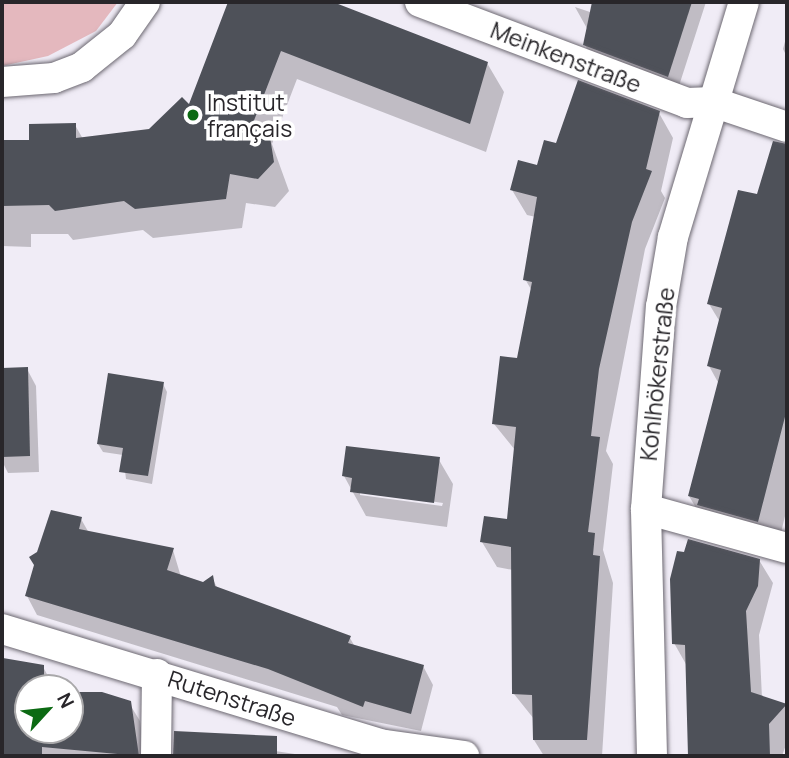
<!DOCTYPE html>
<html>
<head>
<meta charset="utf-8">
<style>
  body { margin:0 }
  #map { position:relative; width:789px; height:758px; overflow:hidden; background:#f0ecf6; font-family:Manrope,sans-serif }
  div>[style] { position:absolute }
  .green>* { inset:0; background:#e4b8be }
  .shadow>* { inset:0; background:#0003 }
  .building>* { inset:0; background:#4e5159 }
  .roads { filter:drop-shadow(0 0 2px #6c6871) drop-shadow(0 0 2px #6c6871) }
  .minor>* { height:30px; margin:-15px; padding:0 15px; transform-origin:15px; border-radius:15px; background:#fff }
  .dots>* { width:19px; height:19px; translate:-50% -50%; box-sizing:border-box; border:4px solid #fff; border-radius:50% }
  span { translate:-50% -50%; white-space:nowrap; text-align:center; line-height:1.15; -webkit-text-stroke:7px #fff; paint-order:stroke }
  .street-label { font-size:23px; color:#28262a }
  .poi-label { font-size:23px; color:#28262a }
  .left { translate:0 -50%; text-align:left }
  .frame { position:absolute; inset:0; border:4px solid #28262a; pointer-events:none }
  .north { position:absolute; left:14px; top:674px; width:70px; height:70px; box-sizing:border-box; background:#fff; border:2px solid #a9a8aa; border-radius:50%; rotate:63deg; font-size:19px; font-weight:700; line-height:28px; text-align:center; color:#28262a }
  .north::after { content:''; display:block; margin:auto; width:24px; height:32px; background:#0c6a13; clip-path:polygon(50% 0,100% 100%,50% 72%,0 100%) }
</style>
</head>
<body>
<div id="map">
  <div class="green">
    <div style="clip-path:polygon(2px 2px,118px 2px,96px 31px,48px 56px,2px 66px)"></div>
  </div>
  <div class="shadow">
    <div style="clip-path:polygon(230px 2px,329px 2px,487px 63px,504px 92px,486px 152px,297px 79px,272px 144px,289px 191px,275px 207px,246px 203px,242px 228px,153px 238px,143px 230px,73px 240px,68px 234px,31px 234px,31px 247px,2px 246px,2px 142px,31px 141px,75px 125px,83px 139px,150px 131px,189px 107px)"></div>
    <div style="clip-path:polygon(619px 2px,706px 2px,677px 92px,594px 61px,585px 45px,589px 32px,575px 7px,614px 20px)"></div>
    <div style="clip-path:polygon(787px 34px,787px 57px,783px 49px)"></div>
    <div style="clip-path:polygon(659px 113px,673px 138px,661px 191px,665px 198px,645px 249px,606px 451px,613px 464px,603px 550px,613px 583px,602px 756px,544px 756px,534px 740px,534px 719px,514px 694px,513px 570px,497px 567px,482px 542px,508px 521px,515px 450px,494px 424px,518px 360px,532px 291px,525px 279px,536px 217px,527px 215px,512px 190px,557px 145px)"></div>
    <div style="clip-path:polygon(774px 144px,787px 148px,787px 508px,776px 553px,708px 528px,689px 496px,719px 384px,709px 366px,720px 322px,709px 304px,759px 196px)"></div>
    <div style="clip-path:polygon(27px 369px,36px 386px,39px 472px,8px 473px,2px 461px,2px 370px)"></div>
    <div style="clip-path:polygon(163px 384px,167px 392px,152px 484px,126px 479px,123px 455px,103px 452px,98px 444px)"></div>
    <div style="clip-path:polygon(evenodd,439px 460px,453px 484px,447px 527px,366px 516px,344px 476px,439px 460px,360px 491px,443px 503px,442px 506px,360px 495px,360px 491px)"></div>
    <div style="clip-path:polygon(81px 519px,89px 533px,173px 550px,181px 577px,203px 584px,212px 578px,218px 589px,350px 638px,355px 647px,423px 666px,433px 685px,421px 731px,342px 715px,337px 707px,37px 615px,27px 596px)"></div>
    <div style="clip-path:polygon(759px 560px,773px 583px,759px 635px,762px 698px,787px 706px,787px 742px,782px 756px,692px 756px,687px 666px,674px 643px)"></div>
    <div style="clip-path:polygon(8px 660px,43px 667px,53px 685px,28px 688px,28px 730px,70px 730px,70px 694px,129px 703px,140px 721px,145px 756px,2px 756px,2px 680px)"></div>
    <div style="clip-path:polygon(175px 733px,236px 745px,308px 756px,174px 756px)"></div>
  </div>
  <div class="building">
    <div style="clip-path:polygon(228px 2px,333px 2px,488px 62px,470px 124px,281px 51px,253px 123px,270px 137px,274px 162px,258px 179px,230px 174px,226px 199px,135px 209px,124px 201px,55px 211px,49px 205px,2px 206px,2px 140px,29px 140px,29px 124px,76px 123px,76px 138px,149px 129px,182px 97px,189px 104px)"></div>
    <div style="clip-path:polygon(592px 2px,692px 2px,668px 77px,583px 45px)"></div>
    <div style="clip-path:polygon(578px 80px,660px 111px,646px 169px,652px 171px,632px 222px,599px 369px,591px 436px,600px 437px,588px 532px,595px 533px,593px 555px,600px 556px,587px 740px,533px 740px,532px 695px,512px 694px,511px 547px,480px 542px,484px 516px,507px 519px,516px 427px,492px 424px,500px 356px,517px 358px,532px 282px,523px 280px,537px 197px,510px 190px,518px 160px,537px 165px,544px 140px,556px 143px)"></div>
    <div style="clip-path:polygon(773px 141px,787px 144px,787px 409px,758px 522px,697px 505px,699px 499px,688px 496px,721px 370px,707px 366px,722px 308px,707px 304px,738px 190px,757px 194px)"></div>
    <div style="clip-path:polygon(28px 367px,30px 456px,2px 457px,2px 368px)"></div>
    <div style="clip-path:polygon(108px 373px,164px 382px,148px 476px,119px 472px,123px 448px,97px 444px)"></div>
    <div style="clip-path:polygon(346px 446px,440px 457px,434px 503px,350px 492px,352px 478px,342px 476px)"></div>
    <div style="clip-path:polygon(51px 510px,82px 517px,79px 529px,174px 548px,167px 570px,203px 582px,213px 575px,215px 586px,351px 636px,348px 643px,424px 665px,411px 714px,365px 701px,363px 707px,268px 669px,25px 596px,34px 565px,29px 557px,37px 552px)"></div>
    <div style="clip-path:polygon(688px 539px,760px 559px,758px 586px,746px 611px,751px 692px,787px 704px,769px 724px,770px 756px,688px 756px,685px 645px,672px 644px,670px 579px,677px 551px,684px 552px)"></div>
    <div style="clip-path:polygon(3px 658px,44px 665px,44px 688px,28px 688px,28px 730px,70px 730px,70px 692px,102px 692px,131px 701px,139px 756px,42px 747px,42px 756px,4px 756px)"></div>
    <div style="clip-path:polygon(174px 731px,277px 736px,277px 756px,173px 756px)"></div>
  </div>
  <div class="roads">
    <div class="minor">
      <div style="left:420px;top:2px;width:285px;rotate:20.7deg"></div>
      <div style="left:687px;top:103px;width:26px;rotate:-2deg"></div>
      <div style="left:713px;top:102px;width:78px;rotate:18.7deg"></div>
      <div style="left:2px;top:82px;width:52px;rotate:-4.4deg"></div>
      <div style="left:54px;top:78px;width:30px;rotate:-21deg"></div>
      <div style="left:82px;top:67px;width:51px;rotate:-38.7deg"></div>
      <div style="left:122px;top:35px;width:40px;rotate:-55.1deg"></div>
      <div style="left:646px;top:509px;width:146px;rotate:15.5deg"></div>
      <div style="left:2px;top:629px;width:400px;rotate:16.9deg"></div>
      <div style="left:385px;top:745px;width:80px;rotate:7.9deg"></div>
      <div style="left:156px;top:756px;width:82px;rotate:-89.3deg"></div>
      <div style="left:652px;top:756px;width:247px;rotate:-91.4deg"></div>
      <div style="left:646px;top:509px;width:203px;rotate:-85.8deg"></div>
      <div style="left:661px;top:307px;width:71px;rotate:-80.3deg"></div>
      <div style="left:673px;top:237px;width:245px;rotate:-73.2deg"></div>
    </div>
  </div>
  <div class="dots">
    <div style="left:193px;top:115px;background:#0c6a13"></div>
  </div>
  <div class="street-label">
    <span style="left:566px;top:57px;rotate:21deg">Meinkenstraße</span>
    <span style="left:657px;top:374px;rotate:-84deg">Kohlhökerstraße</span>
    <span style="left:232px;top:698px;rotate:18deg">Rutenstraße</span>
  </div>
  <div class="poi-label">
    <span class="left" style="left:207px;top:115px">Institut<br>français</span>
  </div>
  <div class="frame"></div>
  <div class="north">N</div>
</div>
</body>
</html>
